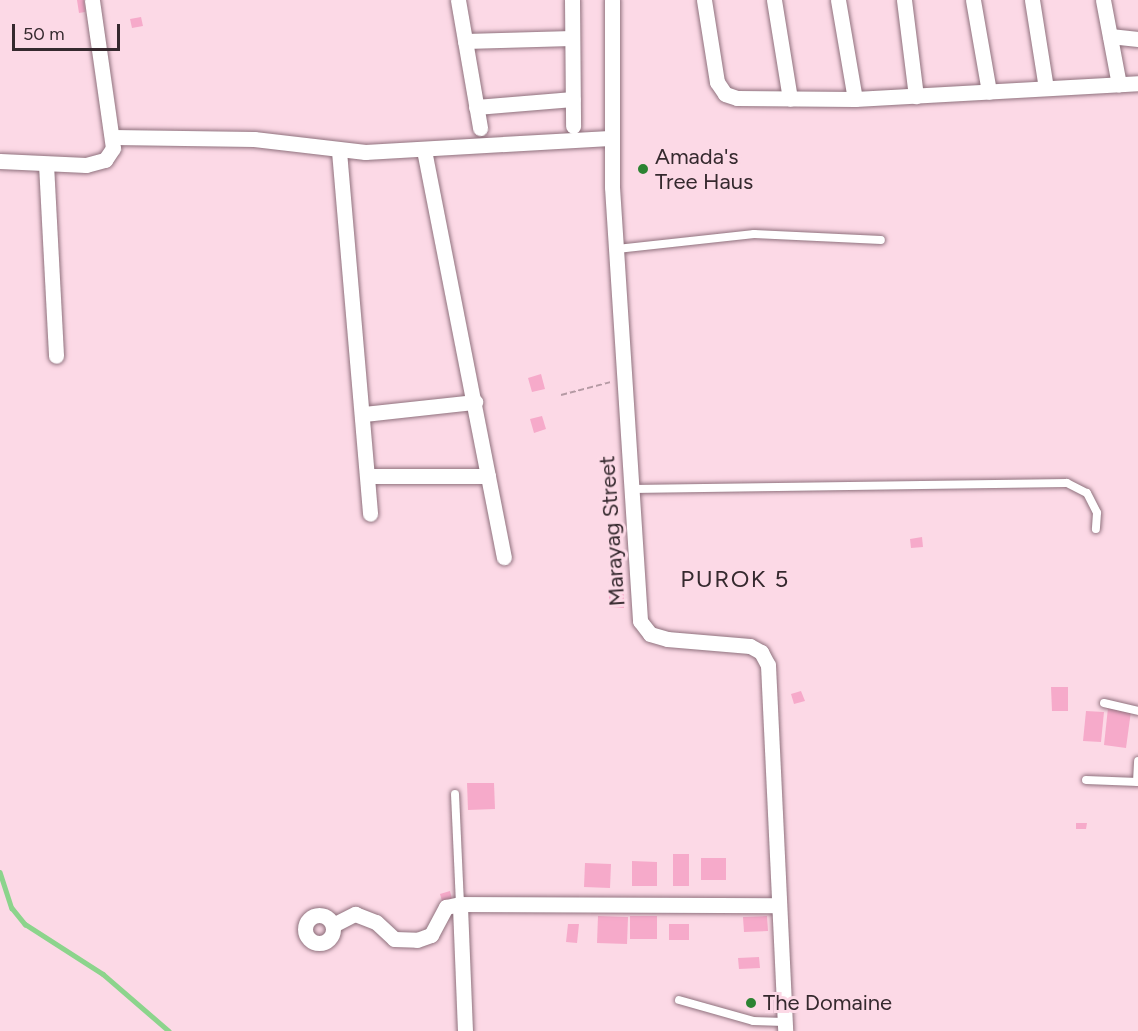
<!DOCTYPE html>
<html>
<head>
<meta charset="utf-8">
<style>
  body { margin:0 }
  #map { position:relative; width:1138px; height:1031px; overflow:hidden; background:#fcd9e6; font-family:Figtree,sans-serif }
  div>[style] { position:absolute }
  .stream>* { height:4.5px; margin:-2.25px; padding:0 2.25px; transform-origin:2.25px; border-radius:2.25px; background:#8cd48c }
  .building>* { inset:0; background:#f6aaca }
  .path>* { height:2px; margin-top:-1px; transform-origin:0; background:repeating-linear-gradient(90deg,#b59aa4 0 6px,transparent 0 9px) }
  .roads { filter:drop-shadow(0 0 2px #8f717d) drop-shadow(0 0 2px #8f717d) }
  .service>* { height:8px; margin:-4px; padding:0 4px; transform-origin:4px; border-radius:4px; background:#fff }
  .minor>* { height:15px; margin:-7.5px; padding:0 7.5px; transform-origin:7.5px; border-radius:7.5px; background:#fff }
  .minor>.ring { margin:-7.5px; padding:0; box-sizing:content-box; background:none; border:15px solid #fff; border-radius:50% }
  .dots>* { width:16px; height:16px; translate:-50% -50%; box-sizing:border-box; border:3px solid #fcd9e6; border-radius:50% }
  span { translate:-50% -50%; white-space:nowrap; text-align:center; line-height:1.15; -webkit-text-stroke:6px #fcd9e6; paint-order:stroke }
  .poi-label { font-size:22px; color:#35292e }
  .left { translate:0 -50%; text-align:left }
  .street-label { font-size:22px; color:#35292e }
  .neighbourhood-label { font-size:24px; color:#35292e; letter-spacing:1.5px }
  .scale { position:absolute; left:12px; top:24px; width:108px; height:27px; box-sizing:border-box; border:3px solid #35292e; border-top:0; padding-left:8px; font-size:18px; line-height:21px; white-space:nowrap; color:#35292e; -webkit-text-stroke:4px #fcd9e6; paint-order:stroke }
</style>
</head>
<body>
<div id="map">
  <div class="stream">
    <div style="left:0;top:872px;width:38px;rotate:72deg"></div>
    <div style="left:12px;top:908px;width:21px;rotate:51deg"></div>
    <div style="left:25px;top:924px;width:93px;rotate:32.7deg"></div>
    <div style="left:103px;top:974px;width:87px;rotate:40.8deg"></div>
  </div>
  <div class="building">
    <div style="clip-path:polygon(77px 0,84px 0,85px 12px,79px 13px)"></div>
    <div style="clip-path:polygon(141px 17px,143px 26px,132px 28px,130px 19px)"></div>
    <div style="clip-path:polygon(541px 374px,545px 389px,532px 392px,528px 378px)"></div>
    <div style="clip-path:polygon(542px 416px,546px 429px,534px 433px,530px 419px)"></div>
    <div style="clip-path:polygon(922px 537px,923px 547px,911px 548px,910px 539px)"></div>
    <div style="clip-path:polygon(609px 593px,624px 594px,624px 608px,609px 607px)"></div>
    <div style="clip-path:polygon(1051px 687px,1068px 687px,1068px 711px,1052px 711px)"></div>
    <div style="clip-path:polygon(801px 691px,805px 701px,794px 704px,791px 694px)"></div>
    <div style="clip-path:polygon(1108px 708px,1131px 711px,1126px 748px,1104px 745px)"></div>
    <div style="clip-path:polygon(1086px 711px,1104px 712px,1101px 742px,1083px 741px)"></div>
    <div style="clip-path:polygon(467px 783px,494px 783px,495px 809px,468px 810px)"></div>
    <div style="clip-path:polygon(1076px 823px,1087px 823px,1086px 829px,1076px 829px)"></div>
    <div style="clip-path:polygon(673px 854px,689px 854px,689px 886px,673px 886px)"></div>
    <div style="clip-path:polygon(701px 858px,726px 858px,726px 880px,701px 880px)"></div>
    <div style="clip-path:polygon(632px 861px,657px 862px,657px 886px,632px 886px)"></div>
    <div style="clip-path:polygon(585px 863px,611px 864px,610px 888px,584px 887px)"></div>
    <div style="clip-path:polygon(450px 891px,452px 899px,442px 901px,440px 894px)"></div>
    <div style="clip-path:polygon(598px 916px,628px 917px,627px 944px,597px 943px)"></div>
    <div style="clip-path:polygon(630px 916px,657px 916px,657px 939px,630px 939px)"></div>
    <div style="clip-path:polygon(767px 916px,768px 931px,744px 932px,743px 917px)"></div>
    <div style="clip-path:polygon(568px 924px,579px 924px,577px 943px,566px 942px)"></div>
    <div style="clip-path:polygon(669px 924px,689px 924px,689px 940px,669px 940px)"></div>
    <div style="clip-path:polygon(759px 957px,760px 968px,739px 969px,738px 958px)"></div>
  </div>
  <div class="path">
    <div style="left:561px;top:395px;width:52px;rotate:-14.6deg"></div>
  </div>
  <div class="roads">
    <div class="service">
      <div style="left:617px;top:249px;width:138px;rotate:-6.2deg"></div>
      <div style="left:754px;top:234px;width:127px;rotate:2.7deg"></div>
      <div style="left:632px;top:489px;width:435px;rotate:-0.8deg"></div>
      <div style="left:1067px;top:483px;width:22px;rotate:27deg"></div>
      <div style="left:1087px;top:493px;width:22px;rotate:63deg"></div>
      <div style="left:1097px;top:513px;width:16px;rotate:94deg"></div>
      <div style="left:1104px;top:703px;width:35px;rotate:13deg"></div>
      <div style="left:1086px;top:780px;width:52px;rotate:2.2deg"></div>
      <div style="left:1137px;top:782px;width:21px;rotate:-87deg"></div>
      <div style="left:455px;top:794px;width:110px;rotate:87.4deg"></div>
      <div style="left:679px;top:1000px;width:77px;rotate:15.8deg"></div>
      <div style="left:753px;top:1021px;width:31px;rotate:2deg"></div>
    </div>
    <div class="minor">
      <div style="left:458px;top:0;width:130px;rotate:80.2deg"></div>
      <div style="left:572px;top:0;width:126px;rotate:89.5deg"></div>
      <div style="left:612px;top:0;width:187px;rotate:90deg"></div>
      <div style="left:612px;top:187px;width:435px;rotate:86.3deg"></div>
      <div style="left:640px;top:621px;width:16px;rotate:52deg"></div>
      <div style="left:650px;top:634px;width:18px;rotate:16deg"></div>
      <div style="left:667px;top:639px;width:83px;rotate:4.8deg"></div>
      <div style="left:750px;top:646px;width:13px;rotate:29deg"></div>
      <div style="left:761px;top:652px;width:15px;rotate:62deg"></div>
      <div style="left:768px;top:665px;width:366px;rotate:87.3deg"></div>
      <div style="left:704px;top:0;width:83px;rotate:81deg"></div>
      <div style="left:717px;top:82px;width:14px;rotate:56deg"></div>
      <div style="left:725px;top:94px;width:13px;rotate:18deg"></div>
      <div style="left:737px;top:98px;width:118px;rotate:0.5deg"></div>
      <div style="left:855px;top:99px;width:283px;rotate:-3.2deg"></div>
      <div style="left:774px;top:0;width:100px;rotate:80.8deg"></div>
      <div style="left:838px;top:0;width:100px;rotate:80.3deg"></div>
      <div style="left:904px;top:0;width:97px;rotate:82.9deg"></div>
      <div style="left:973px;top:0;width:93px;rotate:80.1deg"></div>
      <div style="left:1032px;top:0;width:89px;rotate:81deg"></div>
      <div style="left:1103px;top:0;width:86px;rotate:79.3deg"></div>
      <div style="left:1110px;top:36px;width:28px;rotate:6deg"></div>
      <div style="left:465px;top:41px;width:107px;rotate:-1.6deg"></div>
      <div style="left:476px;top:107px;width:97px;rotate:-4.7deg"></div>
      <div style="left:113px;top:137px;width:141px;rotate:0.8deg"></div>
      <div style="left:254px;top:139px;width:112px;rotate:6.7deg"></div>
      <div style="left:365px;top:152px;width:245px;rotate:-3.3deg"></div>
      <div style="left:424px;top:150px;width:415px;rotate:78.9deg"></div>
      <div style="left:339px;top:151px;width:364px;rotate:85.1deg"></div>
      <div style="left:0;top:161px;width:86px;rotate:2.7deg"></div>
      <div style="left:86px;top:165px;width:20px;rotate:-15deg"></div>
      <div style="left:105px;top:160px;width:14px;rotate:-56deg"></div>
      <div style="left:113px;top:148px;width:149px;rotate:-98.1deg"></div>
      <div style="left:46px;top:164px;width:192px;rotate:87deg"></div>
      <div style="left:364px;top:414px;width:112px;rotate:-6.2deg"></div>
      <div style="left:367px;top:476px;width:121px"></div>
      <div class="ring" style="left:305px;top:915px;width:13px;height:13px"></div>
      <div style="left:333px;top:925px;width:25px;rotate:-27deg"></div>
      <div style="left:355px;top:914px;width:22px;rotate:21deg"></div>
      <div style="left:376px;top:922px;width:25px;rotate:43deg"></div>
      <div style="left:394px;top:939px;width:23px;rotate:2deg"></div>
      <div style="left:417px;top:940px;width:15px;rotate:-20deg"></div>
      <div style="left:431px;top:935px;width:32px;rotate:-62deg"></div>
      <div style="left:446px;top:907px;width:14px;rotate:-12deg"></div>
      <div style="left:465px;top:1031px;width:127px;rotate:-92.3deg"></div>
      <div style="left:460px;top:904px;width:316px;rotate:0.2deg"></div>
    </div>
  </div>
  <div class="dots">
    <div style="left:643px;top:169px;background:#2c8332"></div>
    <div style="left:751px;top:1003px;background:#2c8332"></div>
  </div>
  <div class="poi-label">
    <span class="left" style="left:655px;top:169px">Amada's<br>Tree Haus</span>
    <span class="left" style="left:763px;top:1003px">The Domaine</span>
  </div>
  <div class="street-label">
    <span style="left:612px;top:531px;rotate:-94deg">Marayag Street</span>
  </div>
  <div class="neighbourhood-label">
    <span style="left:735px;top:579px">PUROK 5</span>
  </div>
  <div class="scale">50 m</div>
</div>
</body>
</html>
